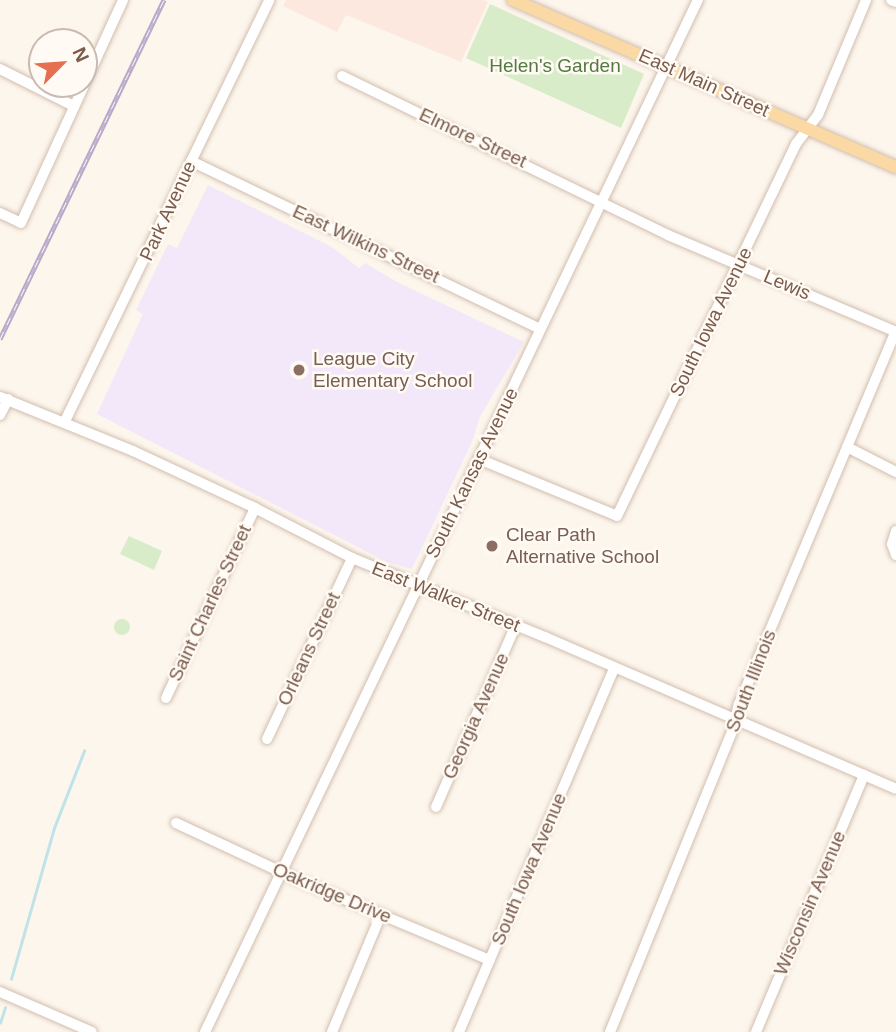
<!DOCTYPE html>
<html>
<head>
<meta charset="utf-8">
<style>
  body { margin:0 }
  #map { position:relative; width:896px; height:1032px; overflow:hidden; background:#fdf6ec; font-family:Helvetica,sans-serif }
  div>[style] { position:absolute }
  .commercial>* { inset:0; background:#fde8e0 }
  .education>* { inset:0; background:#f3e8fa }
  .green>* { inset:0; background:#d8ecc9 }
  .round { border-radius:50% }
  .stream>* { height:2.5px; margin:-1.25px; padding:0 1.25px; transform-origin:1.25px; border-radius:1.25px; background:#bfe3e8 }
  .roads { filter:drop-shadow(0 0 2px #d1beb0) drop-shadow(0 0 2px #d1beb0) }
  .minor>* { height:10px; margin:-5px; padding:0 5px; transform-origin:5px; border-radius:5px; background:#fff }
  .major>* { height:12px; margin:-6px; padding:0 6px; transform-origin:6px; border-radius:6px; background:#fbd9a5 }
  .rail>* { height:5px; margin-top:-2.5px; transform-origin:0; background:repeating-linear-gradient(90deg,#fffaf3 0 8px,#b9a8c9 0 16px); box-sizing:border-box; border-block:2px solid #b9a8c9 }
  .dots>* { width:19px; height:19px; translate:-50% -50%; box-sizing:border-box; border:4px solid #fffaf3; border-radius:50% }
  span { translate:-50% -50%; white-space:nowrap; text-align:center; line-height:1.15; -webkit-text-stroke:5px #fffaf3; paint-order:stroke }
  .park-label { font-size:19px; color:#537a41 }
  .street-label { font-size:19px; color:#7a5c4d }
  .education-label { font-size:19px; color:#785e54 }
  .left { translate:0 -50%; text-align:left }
  .north { position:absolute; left:28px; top:28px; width:70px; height:70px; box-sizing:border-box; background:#fffaf3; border:2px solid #cabbb1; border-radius:50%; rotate:65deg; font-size:19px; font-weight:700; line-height:28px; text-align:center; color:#7a5c4d }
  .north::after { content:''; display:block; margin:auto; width:24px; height:32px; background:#e76f51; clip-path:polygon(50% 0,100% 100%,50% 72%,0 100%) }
</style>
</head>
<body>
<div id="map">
  <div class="commercial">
    <div style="clip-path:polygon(286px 0,484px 0,488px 2px,461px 62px,346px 15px,337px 32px,283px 6px)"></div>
  </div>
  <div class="education">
    <div style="clip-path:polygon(208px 185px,332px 247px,359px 268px,365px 263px,399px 283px,524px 342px,480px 417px,472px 442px,412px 569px,387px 562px,97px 414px,143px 314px,136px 310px,168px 244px,177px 248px)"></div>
  </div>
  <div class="green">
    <div style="clip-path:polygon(490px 4px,644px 74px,621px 128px,466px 58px)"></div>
    <div style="clip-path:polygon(129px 536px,162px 551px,154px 570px,120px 554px)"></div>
    <div class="round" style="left:114px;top:619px;width:16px;height:16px"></div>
  </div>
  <div class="stream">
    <div style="left:11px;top:979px;width:157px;rotate:-74.1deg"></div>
    <div style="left:54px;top:828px;width:83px;rotate:-68.7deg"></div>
    <div style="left:0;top:1023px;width:16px;rotate:-72deg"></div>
  </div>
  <div class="roads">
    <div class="minor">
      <div style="left:891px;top:0;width:5px;rotate:22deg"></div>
      <div style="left:0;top:69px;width:83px;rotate:26.6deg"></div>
      <div style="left:342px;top:76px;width:363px;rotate:26deg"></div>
      <div style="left:668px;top:235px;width:248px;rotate:23deg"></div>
      <div style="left:191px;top:161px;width:387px;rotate:25.7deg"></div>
      <div style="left:0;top:213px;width:23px;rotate:25deg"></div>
      <div style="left:21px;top:223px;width:245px;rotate:-65.4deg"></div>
      <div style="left:0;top:397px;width:144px;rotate:22.1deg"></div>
      <div style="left:133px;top:451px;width:130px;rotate:25deg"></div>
      <div style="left:251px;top:506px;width:114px;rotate:27.2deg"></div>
      <div style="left:352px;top:558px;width:209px;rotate:22.3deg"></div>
      <div style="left:545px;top:637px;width:382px;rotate:23.4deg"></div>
      <div style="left:0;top:415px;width:18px;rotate:-63deg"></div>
      <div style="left:65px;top:421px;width:468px;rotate:-64.1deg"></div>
      <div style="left:847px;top:447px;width:55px;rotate:27deg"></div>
      <div style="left:479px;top:459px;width:149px;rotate:22.4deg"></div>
      <div style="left:617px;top:516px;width:413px;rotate:-64.3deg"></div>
      <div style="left:796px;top:144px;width:36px;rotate:-53deg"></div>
      <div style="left:818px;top:115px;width:125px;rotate:-67.3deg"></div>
      <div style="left:896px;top:531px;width:14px;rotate:107deg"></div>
      <div style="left:892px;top:544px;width:12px;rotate:70deg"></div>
      <div style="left:166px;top:698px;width:210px;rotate:-64.9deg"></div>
      <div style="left:267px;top:739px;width:200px;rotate:-64.8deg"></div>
      <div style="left:436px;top:807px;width:199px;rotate:-66.3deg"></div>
      <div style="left:176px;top:823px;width:132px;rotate:25deg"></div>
      <div style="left:296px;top:879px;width:210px;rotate:22.7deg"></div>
      <div style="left:0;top:992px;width:100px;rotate:23.5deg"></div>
      <div style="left:205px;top:1032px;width:1144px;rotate:-64.47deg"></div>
      <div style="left:332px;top:1032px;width:128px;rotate:-67.4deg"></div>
      <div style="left:459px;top:1032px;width:396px;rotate:-66.9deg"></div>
      <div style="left:610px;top:1032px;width:327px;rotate:-67.9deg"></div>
      <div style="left:733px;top:729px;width:26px;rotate:-77deg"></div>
      <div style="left:739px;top:704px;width:403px;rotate:-67.2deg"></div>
      <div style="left:756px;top:1032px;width:279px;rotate:-67.2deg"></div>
    </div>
    <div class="major">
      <div style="left:513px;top:0;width:418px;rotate:23.6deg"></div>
    </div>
  </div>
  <div class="rail">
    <div style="left:0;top:339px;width:377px;rotate:-64.2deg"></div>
  </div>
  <div class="dots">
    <div style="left:299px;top:370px;background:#8d6e63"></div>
    <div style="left:492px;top:546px;background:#8d6e63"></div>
  </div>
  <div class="park-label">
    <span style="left:555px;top:66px">Helen's Garden</span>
  </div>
  <div class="street-label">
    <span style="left:704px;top:83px;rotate:24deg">East Main Street</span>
    <span style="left:473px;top:138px;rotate:25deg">Elmore Street</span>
    <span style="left:168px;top:211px;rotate:-65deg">Park Avenue</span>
    <span style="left:366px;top:244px;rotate:25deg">East Wilkins Street</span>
    <span style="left:787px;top:285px;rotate:23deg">Lewis</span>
    <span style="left:711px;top:322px;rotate:-64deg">South Iowa Avenue</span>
    <span style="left:472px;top:473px;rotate:-64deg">South Kansas Avenue</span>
    <span style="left:446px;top:597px;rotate:22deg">East Walker Street</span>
    <span style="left:210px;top:603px;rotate:-65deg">Saint Charles Street</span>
    <span style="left:309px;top:649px;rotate:-65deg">Orleans Street</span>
    <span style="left:751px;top:681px;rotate:-69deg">South Illinois</span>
    <span style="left:476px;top:716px;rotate:-66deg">Georgia Avenue</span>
    <span style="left:529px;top:869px;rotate:-67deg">South Iowa Avenue</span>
    <span style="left:332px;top:893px;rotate:23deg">Oakridge Drive</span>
    <span style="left:810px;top:903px;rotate:-67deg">Wisconsin Avenue</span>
  </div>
  <div class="education-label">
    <span class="left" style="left:313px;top:370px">League City<br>Elementary School</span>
    <span class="left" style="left:506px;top:546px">Clear Path<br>Alternative School</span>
  </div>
  <div class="north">N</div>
</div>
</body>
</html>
